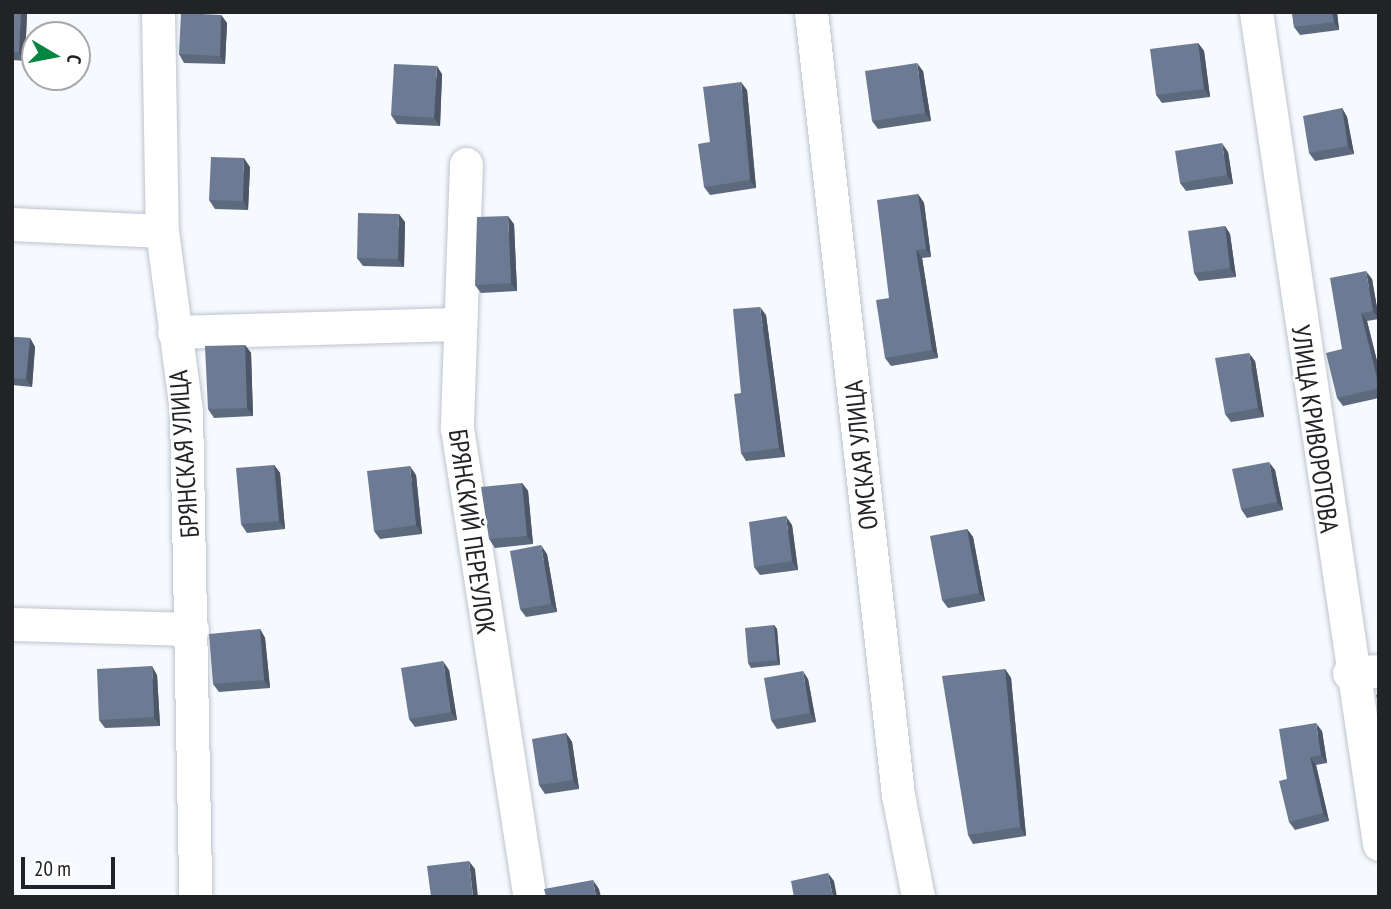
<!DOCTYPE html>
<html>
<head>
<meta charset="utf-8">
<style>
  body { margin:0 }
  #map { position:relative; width:1391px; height:909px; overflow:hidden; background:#f6f9fd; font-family:"PT Sans Narrow",sans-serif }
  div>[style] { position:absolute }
  .roads { filter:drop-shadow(0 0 2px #bdc3ce) drop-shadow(0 0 2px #bdc3ce) }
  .street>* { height:33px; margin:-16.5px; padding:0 16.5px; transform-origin:16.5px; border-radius:16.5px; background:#fff }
  .wall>* { inset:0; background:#5d6a7e }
  .shaded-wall>* { inset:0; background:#4c5667 }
  .building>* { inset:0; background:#6c7b93 }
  span { translate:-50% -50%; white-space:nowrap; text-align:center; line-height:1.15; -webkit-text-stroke:5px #fff; paint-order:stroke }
  .street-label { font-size:26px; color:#212327 }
  .frame { position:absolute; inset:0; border:14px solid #212327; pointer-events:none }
  .north { position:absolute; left:21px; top:21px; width:70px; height:70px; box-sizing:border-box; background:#fff; border:2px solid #a6a7a9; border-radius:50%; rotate:100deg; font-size:19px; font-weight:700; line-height:28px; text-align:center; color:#212327 }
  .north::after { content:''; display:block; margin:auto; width:24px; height:32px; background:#068641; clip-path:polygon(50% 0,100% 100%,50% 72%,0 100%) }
  .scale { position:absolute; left:21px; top:857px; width:94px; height:32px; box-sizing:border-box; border:4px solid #212327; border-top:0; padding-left:9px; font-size:21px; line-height:24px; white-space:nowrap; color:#212327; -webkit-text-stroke:5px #fff; paint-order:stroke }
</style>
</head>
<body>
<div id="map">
  <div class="roads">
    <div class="street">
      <div style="left:158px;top:12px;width:219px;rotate:89deg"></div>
      <div style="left:162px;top:231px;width:182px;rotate:82.4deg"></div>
      <div style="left:186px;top:411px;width:486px;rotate:88.9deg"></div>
      <div style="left:811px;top:12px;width:788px;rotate:83.66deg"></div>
      <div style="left:898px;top:795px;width:104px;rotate:78.9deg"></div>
      <div style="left:1256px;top:12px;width:841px;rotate:81.59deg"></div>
      <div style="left:466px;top:164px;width:264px;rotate:92deg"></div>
      <div style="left:457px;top:428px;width:475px;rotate:81.2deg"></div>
      <div style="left:12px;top:224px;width:150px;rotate:2.7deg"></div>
      <div style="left:174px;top:332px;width:284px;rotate:-1.6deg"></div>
      <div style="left:12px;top:624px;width:180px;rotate:1.6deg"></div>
      <div style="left:1349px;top:673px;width:30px;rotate:-4deg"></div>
    </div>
  </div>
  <div class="wall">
    <div style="clip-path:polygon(12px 12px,27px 12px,25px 61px,12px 60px)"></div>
    <div style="clip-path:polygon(1292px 12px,1337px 12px,1339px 30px,1300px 35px,1294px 27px)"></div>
    <div style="clip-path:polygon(221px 15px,227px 23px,225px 64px,184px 63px,179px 54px)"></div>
    <div style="clip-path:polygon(1198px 43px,1204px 51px,1210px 97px,1162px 103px,1156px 95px)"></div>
    <div style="clip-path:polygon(923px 71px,931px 121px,878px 129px,872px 121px)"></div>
    <div style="clip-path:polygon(442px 74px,440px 126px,397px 124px,391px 115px)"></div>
    <div style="clip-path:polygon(747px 90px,756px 188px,710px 195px,704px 187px,710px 142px)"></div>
    <div style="clip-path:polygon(1342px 108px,1347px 117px,1354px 154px,1315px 161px,1309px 153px)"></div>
    <div style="clip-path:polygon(1228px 152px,1233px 184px,1186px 191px,1180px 183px)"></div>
    <div style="clip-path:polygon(250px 167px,248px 210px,215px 209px,209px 200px)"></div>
    <div style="clip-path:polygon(918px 194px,924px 203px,931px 257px,922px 258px,938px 358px,891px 366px,885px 358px,889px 298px)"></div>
    <div style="clip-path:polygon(405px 222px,404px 267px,363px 266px,357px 258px)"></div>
    <div style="clip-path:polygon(514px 224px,517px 291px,481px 293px,475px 285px)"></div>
    <div style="clip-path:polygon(1225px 226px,1230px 234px,1236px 277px,1199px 281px,1194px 273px)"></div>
    <div style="clip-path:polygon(1372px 279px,1379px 319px,1367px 321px,1379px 369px,1379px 398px,1343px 406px,1337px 398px,1342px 349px)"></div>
    <div style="clip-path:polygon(766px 315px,785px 457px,746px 461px,741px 453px,741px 393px)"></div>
    <div style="clip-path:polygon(12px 337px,30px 338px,35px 347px,32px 387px,12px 385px)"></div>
    <div style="clip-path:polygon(245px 345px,251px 353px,253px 416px,214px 418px,208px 409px)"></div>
    <div style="clip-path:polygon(1255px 361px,1264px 417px,1231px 422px,1225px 414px)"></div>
    <div style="clip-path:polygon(274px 465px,280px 473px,285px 529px,247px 533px,241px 524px)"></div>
    <div style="clip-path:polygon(1275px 470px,1283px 510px,1247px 518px,1241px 509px)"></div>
    <div style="clip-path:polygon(416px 475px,422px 534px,380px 539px,374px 531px)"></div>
    <div style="clip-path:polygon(522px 483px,528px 491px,533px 544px,495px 548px,489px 539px)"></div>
    <div style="clip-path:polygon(792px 525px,798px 570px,760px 575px,754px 567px)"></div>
    <div style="clip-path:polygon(967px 529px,973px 537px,985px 601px,948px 608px,942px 600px)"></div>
    <div style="clip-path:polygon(547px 554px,557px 612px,526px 617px,520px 609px)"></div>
    <div style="clip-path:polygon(774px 625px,777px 629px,780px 665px,751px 668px,748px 663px)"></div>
    <div style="clip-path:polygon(260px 629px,265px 638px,270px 688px,219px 692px,213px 684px)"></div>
    <div style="clip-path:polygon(1005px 669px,1011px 678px,1026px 836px,973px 844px,968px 835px)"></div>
    <div style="clip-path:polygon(449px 670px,457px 720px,415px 727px,409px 719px)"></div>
    <div style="clip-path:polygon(157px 675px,160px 726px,105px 728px,99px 720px)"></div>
    <div style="clip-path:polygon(808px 679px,816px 722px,777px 729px,771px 720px)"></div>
    <div style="clip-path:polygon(1322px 731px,1327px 763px,1316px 765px,1329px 821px,1295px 830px,1289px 822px,1287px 779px)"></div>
    <div style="clip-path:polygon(566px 733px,572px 742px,579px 789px,545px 794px,539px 785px)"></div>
  </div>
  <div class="shaded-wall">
    <div style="clip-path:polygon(21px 12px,27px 12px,25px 61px,19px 52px)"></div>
    <div style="clip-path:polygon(1332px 12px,1337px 12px,1339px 30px,1334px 22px)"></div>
    <div style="clip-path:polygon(221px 15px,227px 23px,225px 64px,220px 56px)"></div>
    <div style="clip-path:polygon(1198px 43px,1204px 51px,1210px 97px,1204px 89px)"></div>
    <div style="clip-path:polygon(917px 63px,923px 71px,931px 121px,925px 113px)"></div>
    <div style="clip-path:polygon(437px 66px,442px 74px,440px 126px,434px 118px)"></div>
    <div style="clip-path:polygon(741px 82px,747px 90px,756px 188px,750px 180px)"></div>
    <div style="clip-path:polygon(1342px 108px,1347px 117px,1354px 154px,1348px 146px)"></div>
    <div style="clip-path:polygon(12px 130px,14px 132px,12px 180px)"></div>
    <div style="clip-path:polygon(1222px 143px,1228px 152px,1233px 184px,1227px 175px)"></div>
    <div style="clip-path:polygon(244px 158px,250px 167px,248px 210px,243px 201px)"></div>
    <div style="clip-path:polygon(918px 194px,924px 203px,931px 257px,926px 249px)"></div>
    <div style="clip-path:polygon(399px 214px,405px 222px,404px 267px,398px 259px)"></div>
    <div style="clip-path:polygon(508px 216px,514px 224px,517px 291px,511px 283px)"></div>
    <div style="clip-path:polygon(1225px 226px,1230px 234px,1236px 277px,1230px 268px)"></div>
    <div style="clip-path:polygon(916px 250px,922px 258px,938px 358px,932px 350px)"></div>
    <div style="clip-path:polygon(1366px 271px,1372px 279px,1379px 319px,1373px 311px)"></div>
    <div style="clip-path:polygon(760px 307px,766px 315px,785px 457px,779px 448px)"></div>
    <div style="clip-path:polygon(1361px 313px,1367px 321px,1379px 369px,1379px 384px)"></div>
    <div style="clip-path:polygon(30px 338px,35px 347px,32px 387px,26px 379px)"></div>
    <div style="clip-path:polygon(245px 345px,251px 353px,253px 416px,247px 408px)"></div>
    <div style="clip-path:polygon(1249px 353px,1255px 361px,1264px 417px,1258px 408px)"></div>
    <div style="clip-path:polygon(1269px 462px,1275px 470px,1283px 510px,1277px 502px)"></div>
    <div style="clip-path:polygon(274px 465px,280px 473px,285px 529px,279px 521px)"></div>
    <div style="clip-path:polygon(410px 466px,416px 475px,422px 534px,416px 525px)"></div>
    <div style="clip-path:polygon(522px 483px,528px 491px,533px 544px,527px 536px)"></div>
    <div style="clip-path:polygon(786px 516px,792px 525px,798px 570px,792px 561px)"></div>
    <div style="clip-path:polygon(967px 529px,973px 537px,985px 601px,979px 593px)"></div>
    <div style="clip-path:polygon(541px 545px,547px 554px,557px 612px,551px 604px)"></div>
    <div style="clip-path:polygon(774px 625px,777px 629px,780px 665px,777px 660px)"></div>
    <div style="clip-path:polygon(260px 629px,265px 638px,270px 688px,264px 680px)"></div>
    <div style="clip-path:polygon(443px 661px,449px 670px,457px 720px,451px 712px)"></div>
    <div style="clip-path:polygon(152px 666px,157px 675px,160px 726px,154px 717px)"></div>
    <div style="clip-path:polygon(1005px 669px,1011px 678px,1026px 836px,1020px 827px)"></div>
    <div style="clip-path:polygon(803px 671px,808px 679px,816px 722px,810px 713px)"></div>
    <div style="clip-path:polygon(1316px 723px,1322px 731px,1327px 763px,1321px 755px)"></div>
    <div style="clip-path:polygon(566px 733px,572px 742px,579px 789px,573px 780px)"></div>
    <div style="clip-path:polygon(1310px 757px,1316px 765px,1329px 821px,1323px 813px)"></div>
    <div style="clip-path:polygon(469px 861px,475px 869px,478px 897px,473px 897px)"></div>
    <div style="clip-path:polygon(828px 873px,834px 881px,837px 897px,833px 897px)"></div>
    <div style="clip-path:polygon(593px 880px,599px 889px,601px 897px,596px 897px)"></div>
  </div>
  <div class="building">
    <div style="clip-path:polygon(12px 12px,21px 12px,19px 52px,12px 52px)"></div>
    <div style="clip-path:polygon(1292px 12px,1332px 12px,1334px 22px,1294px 27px)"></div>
    <div style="clip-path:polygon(181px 13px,221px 15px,220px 56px,179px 54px)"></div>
    <div style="clip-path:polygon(1198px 43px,1204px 89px,1156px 95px,1150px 49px)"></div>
    <div style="clip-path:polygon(917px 63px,925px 113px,872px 121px,865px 71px)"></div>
    <div style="clip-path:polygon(394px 64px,437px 66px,434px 118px,391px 115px)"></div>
    <div style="clip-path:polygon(741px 82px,750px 180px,704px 187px,698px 144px,710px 142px,703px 87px)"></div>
    <div style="clip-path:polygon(1342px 108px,1348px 146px,1309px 153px,1303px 116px)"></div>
    <div style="clip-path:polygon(1222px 143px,1227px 175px,1180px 183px,1175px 151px)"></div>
    <div style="clip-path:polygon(211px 157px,244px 158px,243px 201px,209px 200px)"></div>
    <div style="clip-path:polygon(918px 194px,926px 249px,916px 250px,932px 350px,885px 358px,876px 300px,889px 298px,877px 200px)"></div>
    <div style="clip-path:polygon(358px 213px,399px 214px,398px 259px,357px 258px)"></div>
    <div style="clip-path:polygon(508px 216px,511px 283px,475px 285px,477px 217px)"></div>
    <div style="clip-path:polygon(1225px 226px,1230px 268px,1194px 273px,1188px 231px)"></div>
    <div style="clip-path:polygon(1366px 271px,1373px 311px,1361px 313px,1379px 388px,1337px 398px,1326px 353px,1342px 349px,1330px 278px)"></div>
    <div style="clip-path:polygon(760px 307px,779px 448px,741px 453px,734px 394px,741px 393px,733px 309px)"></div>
    <div style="clip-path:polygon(12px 337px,30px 338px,26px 379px,12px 378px)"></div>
    <div style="clip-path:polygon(245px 345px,247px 408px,208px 409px,205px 346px)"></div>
    <div style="clip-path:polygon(1249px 353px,1258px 408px,1225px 414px,1215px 358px)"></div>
    <div style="clip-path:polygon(1269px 462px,1277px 502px,1241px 509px,1232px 469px)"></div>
    <div style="clip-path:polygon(274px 465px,279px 521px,241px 524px,236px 468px)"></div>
    <div style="clip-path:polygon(410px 466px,416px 525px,374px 531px,367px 471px)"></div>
    <div style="clip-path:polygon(522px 483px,527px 536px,489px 539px,481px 487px)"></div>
    <div style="clip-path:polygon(786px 516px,792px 561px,754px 567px,749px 522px)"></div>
    <div style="clip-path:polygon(967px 529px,979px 593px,942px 600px,930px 536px)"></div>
    <div style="clip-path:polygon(541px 545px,551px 604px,520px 609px,510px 551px)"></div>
    <div style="clip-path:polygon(774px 625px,777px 660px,748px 663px,745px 628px)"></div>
    <div style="clip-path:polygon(260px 629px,264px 680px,213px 684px,209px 634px)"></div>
    <div style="clip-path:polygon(443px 661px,451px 712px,409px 719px,401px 668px)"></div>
    <div style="clip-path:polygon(152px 666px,154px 717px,99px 720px,97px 669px)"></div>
    <div style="clip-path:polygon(1005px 669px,1020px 827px,968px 835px,942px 676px)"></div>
    <div style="clip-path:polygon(803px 671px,810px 713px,771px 720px,764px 678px)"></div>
    <div style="clip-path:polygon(1379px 694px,1379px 707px,1376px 695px)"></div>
    <div style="clip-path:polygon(1316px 723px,1321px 755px,1310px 757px,1323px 813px,1289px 822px,1279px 781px,1287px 779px,1279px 729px)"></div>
    <div style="clip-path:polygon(566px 733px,573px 780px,539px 785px,532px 739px)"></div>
    <div style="clip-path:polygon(469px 861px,473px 897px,431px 897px,427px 866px)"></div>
    <div style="clip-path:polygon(828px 873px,833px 897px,794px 897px,791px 881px)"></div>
    <div style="clip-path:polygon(593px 880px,596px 897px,546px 897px,544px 889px)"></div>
  </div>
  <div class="street-label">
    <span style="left:1315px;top:429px;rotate:82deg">УЛИЦА КРИВОРОТОВА</span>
    <span style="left:184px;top:454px;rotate:-94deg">БРЯНСКАЯ УЛИЦА</span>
    <span style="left:861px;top:455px;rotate:-96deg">ОМСКАЯ УЛИЦА</span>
    <span style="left:472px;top:532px;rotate:82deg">БРЯНСКИЙ ПЕРЕУЛОК</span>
  </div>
  <div class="frame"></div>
  <div class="north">С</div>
  <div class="scale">20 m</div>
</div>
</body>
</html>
